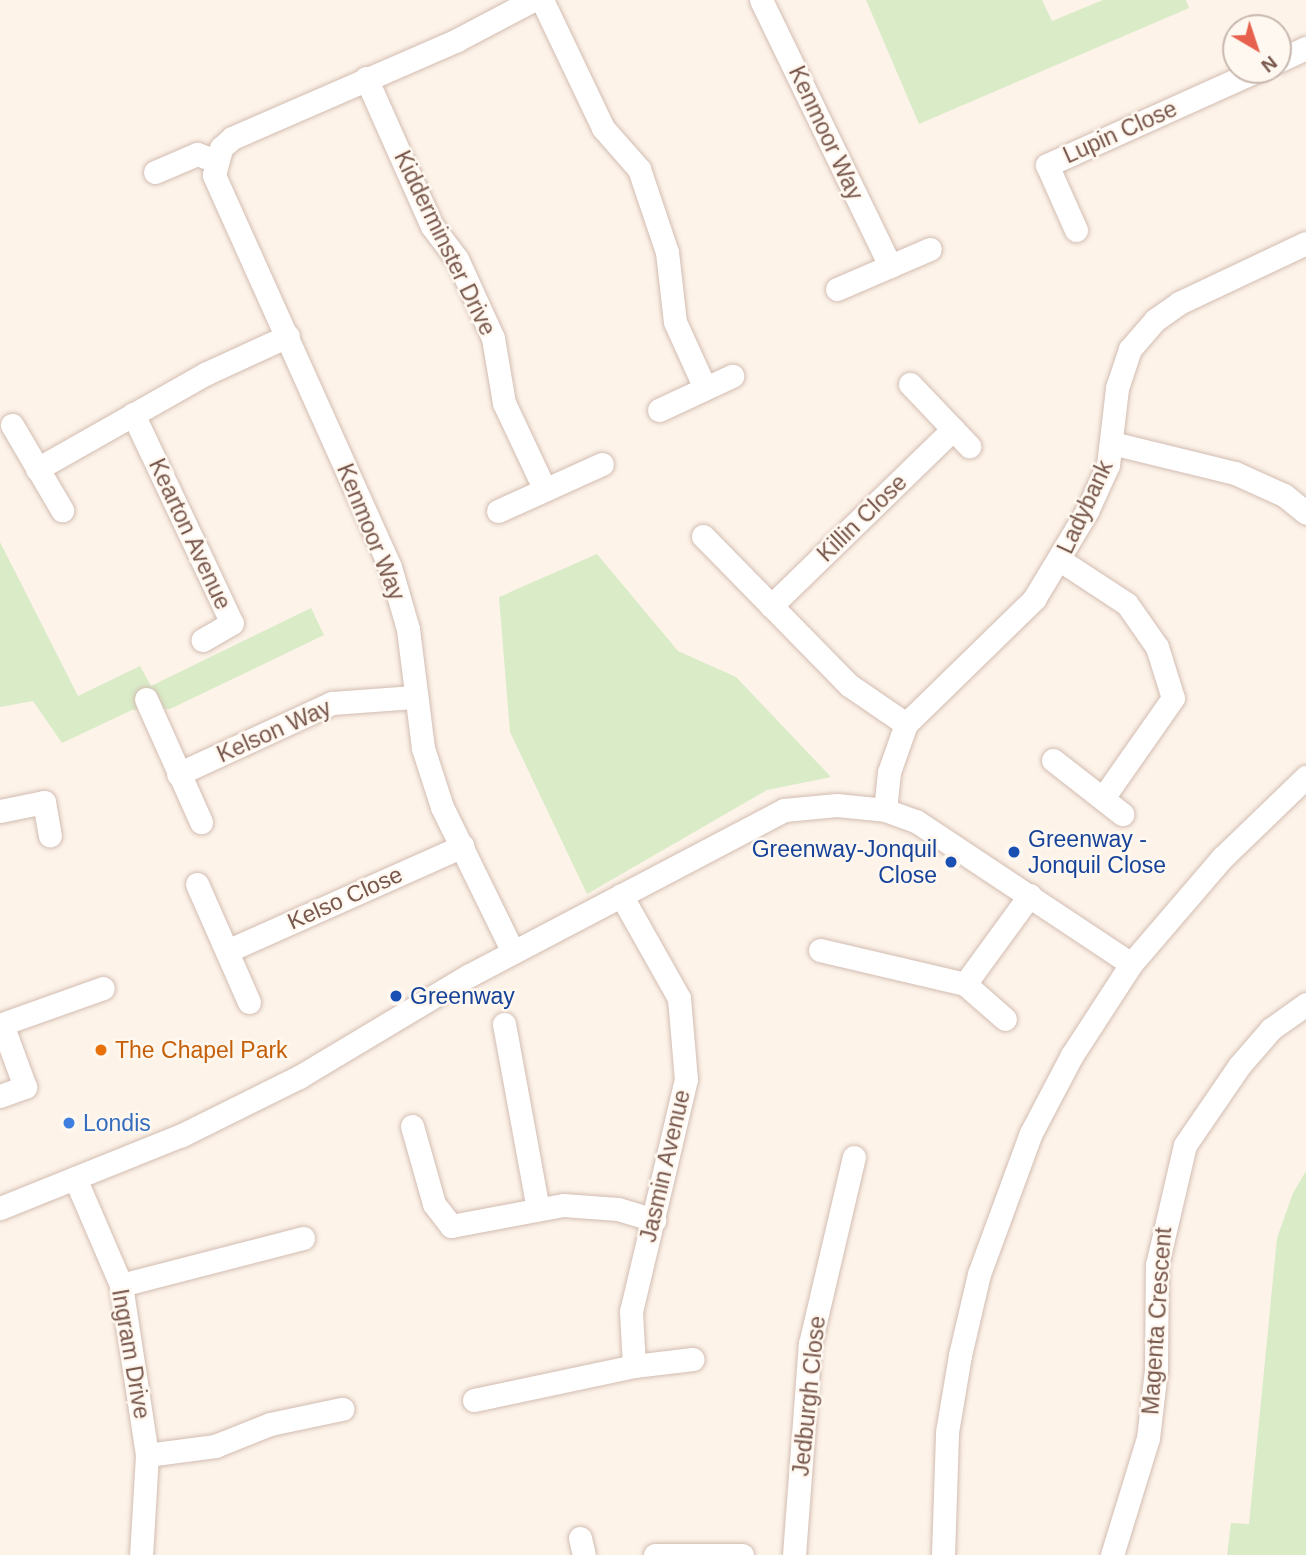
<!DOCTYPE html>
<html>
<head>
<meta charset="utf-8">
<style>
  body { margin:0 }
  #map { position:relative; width:1306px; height:1555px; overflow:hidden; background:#fdf3e9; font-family:Helvetica,sans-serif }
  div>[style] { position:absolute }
  .green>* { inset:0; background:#d9ebc7 }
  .roads { filter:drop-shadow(0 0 2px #d2bcb1) drop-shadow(0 0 2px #d2bcb1) }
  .minor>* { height:23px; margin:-11.5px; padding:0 11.5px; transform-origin:11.5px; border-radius:11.5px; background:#fff }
  .dots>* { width:19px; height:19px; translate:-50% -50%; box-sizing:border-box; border:4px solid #fff8f0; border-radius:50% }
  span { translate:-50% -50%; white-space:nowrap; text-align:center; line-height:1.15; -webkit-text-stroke:5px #fff8f0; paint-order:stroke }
  .street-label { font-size:23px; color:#78574c }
  .transit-label { font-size:23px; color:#164399 }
  .left { translate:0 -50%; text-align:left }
  .right { translate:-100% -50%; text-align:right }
  .food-label { font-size:23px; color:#c56008 }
  .shop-label { font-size:23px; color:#366cbe }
  .north { position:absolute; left:1222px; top:14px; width:70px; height:70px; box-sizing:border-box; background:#fff8f0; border:2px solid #c9b8ae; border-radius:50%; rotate:141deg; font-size:19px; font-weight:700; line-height:28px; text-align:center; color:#78574c }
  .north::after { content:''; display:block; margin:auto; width:24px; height:32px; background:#e7614e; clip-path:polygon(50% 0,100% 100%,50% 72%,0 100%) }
</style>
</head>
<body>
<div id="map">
  <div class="green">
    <div style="clip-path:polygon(866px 0,1042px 0,1052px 21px,1103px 0,1186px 0,1189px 8px,919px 124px)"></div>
    <div style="clip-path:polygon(0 542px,78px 696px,140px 666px,151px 686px,311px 608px,324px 635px,170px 709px,132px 710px,62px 743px,33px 701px,0 707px)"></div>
    <div style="clip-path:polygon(597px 554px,678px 651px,736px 677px,831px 777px,767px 790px,587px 894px,510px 732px,499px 597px)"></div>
    <div style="clip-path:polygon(1306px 1171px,1306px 1555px,1227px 1555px,1231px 1523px,1249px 1524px,1277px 1238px,1293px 1193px)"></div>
  </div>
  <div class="roads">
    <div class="minor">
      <div style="left:542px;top:0;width:142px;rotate:64.5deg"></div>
      <div style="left:603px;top:128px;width:55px;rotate:48.7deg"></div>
      <div style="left:639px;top:169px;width:88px;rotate:71.4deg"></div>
      <div style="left:667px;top:252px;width:70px;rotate:83.5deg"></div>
      <div style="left:675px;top:322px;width:72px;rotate:65.6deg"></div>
      <div style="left:761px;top:0;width:296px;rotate:64.1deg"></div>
      <div style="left:1278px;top:61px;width:31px;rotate:-25deg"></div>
      <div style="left:366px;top:78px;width:162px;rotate:66deg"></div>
      <div style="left:432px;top:226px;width:41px;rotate:52.9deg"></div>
      <div style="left:457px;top:259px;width:87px;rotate:65.5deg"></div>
      <div style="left:493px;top:338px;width:66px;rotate:80.4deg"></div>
      <div style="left:504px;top:403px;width:96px;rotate:64.8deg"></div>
      <div style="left:155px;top:172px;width:46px;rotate:-23.2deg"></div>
      <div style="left:197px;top:154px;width:20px;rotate:20deg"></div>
      <div style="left:1076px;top:230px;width:71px;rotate:-114deg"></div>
      <div style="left:1047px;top:165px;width:231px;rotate:-24.2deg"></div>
      <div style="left:837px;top:289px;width:101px;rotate:-23.3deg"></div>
      <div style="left:910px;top:384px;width:86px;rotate:46.4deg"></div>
      <div style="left:659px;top:410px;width:81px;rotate:-25deg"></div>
      <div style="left:133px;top:414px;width:231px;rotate:64.7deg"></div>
      <div style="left:232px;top:623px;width:34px;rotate:150deg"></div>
      <div style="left:12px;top:425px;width:99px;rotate:59.5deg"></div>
      <div style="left:1112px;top:443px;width:127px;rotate:13.7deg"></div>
      <div style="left:1235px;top:473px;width:54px;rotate:24.2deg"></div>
      <div style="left:1284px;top:495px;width:28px;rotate:39deg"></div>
      <div style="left:37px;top:469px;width:195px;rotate:-29.5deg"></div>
      <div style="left:207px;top:373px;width:89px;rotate:-24.6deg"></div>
      <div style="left:498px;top:511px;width:114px;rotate:-24.3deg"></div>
      <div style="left:703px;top:536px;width:209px;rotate:45.6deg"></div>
      <div style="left:849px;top:685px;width:69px;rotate:34.4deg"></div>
      <div style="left:1060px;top:560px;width:80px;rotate:33.3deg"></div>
      <div style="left:1127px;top:604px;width:52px;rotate:55.1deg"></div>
      <div style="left:1157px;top:647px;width:53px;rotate:72.6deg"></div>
      <div style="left:1173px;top:698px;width:122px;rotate:125deg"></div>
      <div style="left:771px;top:606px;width:254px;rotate:-44.2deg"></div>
      <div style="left:146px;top:699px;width:135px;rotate:65.9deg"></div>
      <div style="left:1053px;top:760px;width:88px;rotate:38deg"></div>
      <div style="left:178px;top:774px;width:170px;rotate:-24.8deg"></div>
      <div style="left:332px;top:703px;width:82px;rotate:-4.2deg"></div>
      <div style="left:885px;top:810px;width:38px;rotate:-84deg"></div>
      <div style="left:889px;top:772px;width:51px;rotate:-70.5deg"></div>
      <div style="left:906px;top:724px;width:179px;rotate:-44.3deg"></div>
      <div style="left:1034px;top:599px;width:103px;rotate:-58.9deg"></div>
      <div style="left:1087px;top:511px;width:51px;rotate:-65.5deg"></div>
      <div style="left:1108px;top:465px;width:78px;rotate:-83.3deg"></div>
      <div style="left:1117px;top:388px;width:41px;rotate:-71.6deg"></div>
      <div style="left:1130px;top:349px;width:38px;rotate:-49deg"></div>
      <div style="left:1155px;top:320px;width:29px;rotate:-35deg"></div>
      <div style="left:1179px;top:303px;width:140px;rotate:-25.3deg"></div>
      <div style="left:0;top:811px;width:45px;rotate:-11.6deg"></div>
      <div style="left:44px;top:802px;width:34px;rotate:80deg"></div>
      <div style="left:197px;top:884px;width:129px;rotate:66.2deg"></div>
      <div style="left:621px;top:895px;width:118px;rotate:60.6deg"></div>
      <div style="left:679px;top:998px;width:81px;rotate:85.1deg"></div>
      <div style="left:686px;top:1079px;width:238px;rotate:103.3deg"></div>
      <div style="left:631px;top:1311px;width:55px;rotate:86.9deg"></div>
      <div style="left:820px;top:950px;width:149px;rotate:13.2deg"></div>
      <div style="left:965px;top:984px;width:53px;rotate:41.2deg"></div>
      <div style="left:227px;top:951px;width:258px;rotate:-24deg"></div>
      <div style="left:513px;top:952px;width:161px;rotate:-116.1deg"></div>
      <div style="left:442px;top:807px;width:62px;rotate:-107.9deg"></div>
      <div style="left:423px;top:748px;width:120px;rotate:-97.2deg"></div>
      <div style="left:408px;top:629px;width:65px;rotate:-106.2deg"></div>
      <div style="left:390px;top:567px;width:430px;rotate:-114.2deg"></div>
      <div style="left:214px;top:175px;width:28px;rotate:-75deg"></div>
      <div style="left:221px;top:148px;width:15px;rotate:-42deg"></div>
      <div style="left:232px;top:138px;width:245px;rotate:-23.5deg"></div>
      <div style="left:457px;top:40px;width:86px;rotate:-27.8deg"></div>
      <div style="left:965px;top:984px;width:110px;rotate:-53.9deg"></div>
      <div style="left:504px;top:1024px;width:188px;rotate:79.6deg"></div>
      <div style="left:0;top:1096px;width:27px;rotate:-20deg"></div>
      <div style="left:25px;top:1087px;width:67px;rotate:-110.1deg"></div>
      <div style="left:2px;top:1024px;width:107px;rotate:-19.6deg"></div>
      <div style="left:412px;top:1126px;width:81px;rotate:74.2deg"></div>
      <div style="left:434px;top:1204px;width:28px;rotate:52deg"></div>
      <div style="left:451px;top:1226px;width:114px;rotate:-10.6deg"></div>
      <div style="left:563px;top:1205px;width:55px;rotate:4.2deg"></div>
      <div style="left:618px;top:1209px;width:38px;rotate:17deg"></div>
      <div style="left:75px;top:1178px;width:116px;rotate:66.7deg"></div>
      <div style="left:121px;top:1285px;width:172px;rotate:81.3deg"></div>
      <div style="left:147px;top:1455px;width:100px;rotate:93.4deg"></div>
      <div style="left:0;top:1208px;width:196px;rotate:-21.9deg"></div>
      <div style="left:182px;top:1135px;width:131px;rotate:-26.4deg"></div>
      <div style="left:299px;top:1077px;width:197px;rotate:-30.9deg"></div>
      <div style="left:468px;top:976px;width:357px;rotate:-27.7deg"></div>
      <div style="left:784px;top:810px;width:53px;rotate:-5.4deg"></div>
      <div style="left:837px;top:805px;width:48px;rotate:5.9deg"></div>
      <div style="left:885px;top:810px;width:33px;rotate:20deg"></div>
      <div style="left:916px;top:821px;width:258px;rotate:33.6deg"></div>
      <div style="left:121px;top:1285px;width:188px;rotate:-14.5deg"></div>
      <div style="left:474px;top:1400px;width:164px;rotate:-12deg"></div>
      <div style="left:634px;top:1366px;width:59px;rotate:-6.8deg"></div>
      <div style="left:147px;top:1455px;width:69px;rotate:-7.5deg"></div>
      <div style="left:215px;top:1446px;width:59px;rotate:-21.8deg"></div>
      <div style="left:270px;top:1424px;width:74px;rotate:-11.8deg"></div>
      <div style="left:580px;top:1538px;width:17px;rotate:77deg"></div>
      <div style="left:655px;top:1555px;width:87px"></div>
      <div style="left:794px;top:1555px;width:212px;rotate:-85.7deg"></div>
      <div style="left:810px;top:1344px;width:192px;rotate:-76.8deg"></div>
      <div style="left:943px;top:1555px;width:123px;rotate:-88.1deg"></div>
      <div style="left:947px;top:1432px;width:78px;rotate:-80.4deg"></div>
      <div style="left:960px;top:1355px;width:83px;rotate:-76.8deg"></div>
      <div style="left:979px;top:1274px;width:150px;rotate:-69.8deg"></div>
      <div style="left:1031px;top:1133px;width:88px;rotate:-62.3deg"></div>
      <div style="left:1072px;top:1055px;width:108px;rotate:-57deg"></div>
      <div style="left:1131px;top:964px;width:140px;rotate:-49.4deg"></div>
      <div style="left:1222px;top:858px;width:117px;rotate:-44deg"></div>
      <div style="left:1112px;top:1555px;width:122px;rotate:-72.9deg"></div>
      <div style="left:1148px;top:1438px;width:68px;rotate:-83.3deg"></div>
      <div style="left:1156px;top:1370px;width:105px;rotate:-89.5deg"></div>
      <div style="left:1157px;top:1265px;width:123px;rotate:-76.9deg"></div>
      <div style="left:1185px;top:1145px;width:96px;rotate:-55.6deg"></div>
      <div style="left:1239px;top:1066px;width:49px;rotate:-49.1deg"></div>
      <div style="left:1271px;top:1029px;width:43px;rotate:-35.5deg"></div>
    </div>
  </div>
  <div class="dots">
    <div style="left:1014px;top:852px;background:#1a4fb4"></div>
    <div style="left:951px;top:862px;background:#1a4fb4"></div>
    <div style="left:396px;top:996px;background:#1a4fb4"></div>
    <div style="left:101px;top:1050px;background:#e8710a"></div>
    <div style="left:69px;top:1123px;background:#3f7fe0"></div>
  </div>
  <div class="street-label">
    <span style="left:1120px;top:132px;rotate:-24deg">Lupin Close</span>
    <span style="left:826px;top:133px;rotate:65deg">Kenmoor Way</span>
    <span style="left:445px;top:243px;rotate:64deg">Kidderminster Drive</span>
    <span style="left:1085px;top:507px;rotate:-65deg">Ladybank</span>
    <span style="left:862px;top:518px;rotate:-44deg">Killin Close</span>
    <span style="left:371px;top:532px;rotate:68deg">Kenmoor Way</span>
    <span style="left:190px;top:534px;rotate:65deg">Kearton Avenue</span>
    <span style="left:274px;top:731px;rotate:-24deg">Kelson Way</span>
    <span style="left:345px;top:898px;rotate:-24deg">Kelso Close</span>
    <span style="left:665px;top:1166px;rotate:-77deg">Jasmin Avenue</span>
    <span style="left:1157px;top:1321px;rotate:-86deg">Magenta Crescent</span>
    <span style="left:131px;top:1354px;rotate:80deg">Ingram Drive</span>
    <span style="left:809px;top:1396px;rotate:-84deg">Jedburgh Close</span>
  </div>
  <div class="transit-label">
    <span class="left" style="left:1028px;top:852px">Greenway -<br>Jonquil Close</span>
    <span class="right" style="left:937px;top:862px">Greenway-Jonquil<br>Close</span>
    <span class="left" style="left:410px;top:996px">Greenway</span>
  </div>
  <div class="food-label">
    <span class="left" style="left:115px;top:1050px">The Chapel Park</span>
  </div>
  <div class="shop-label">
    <span class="left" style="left:83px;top:1123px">Londis</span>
  </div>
  <div class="north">N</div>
</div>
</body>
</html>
